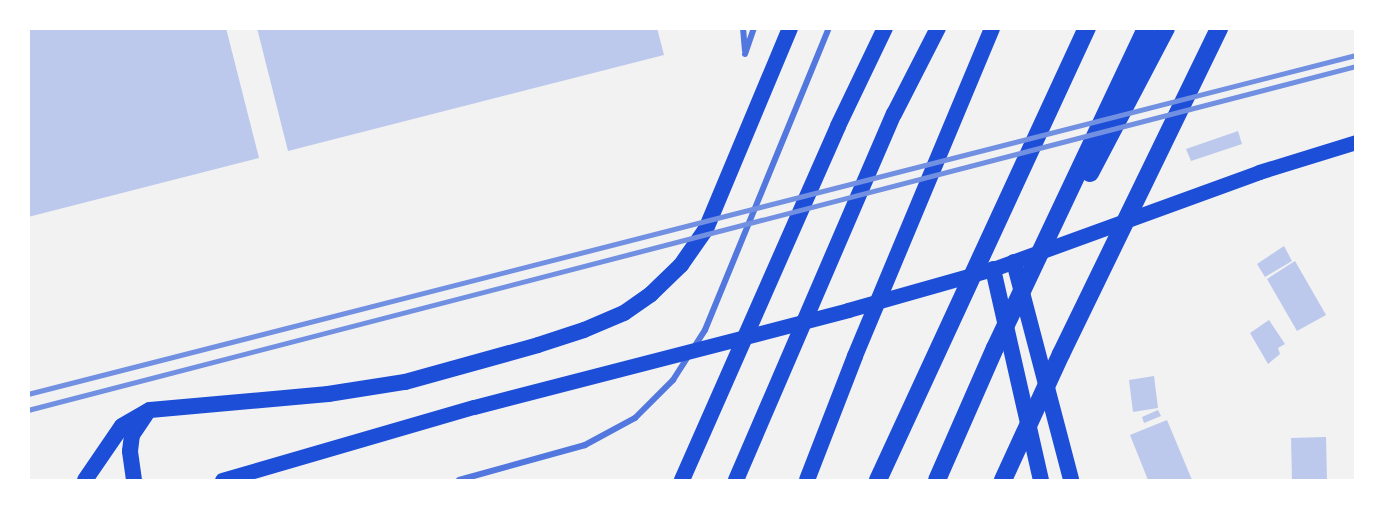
<!DOCTYPE html>
<html>
<head>
<meta charset="utf-8">
<style>
  body { margin:0 }
  #map { position:relative; width:1384px; height:509px; overflow:hidden; background:#f2f2f2; font-family:"Times New Roman",serif }
  div>[style] { position:absolute }
  .building>* { inset:0; background:#bdc9ec }
  .minor>* { height:6px; margin:-3px; padding:0 3px; transform-origin:3px; border-radius:3px; background:#5277de }
  .primary>* { height:15px; margin:-7.5px; padding:0 7.5px; transform-origin:7.5px; border-radius:7.5px; background:#1d4ed8 }
  .trunk>* { height:16px; margin:-8px; padding:0 8px; transform-origin:8px; border-radius:8px; background:#1d4ed8 }
  .motorway>* { height:18px; margin:-9px; padding:0 9px; transform-origin:9px; border-radius:9px; background:#1d4ed8 }
  .rail>* { height:4.5px; margin:-2.25px; padding:0 2.25px; transform-origin:2.25px; border-radius:2.25px; background:#7290e2 }
  span { translate:-50% -50%; white-space:nowrap; text-align:center; line-height:1.15; -webkit-text-stroke:4.5px #fff; paint-order:stroke }
  .frame { position:absolute; inset:0; border:30px solid #fff; pointer-events:none }
</style>
</head>
<body>
<div id="map">
  <div class="building">
    <div style="clip-path:polygon(28px 28px,226px 28px,259px 158px,28px 217px)"></div>
    <div style="clip-path:polygon(257px 28px,657px 28px,664px 55px,288px 151px)"></div>
    <div style="clip-path:polygon(1238px 131px,1242px 144px,1191px 161px,1186px 149px)"></div>
    <div style="clip-path:polygon(1284px 246px,1292px 261px,1265px 277px,1257px 264px)"></div>
    <div style="clip-path:polygon(1295px 261px,1326px 315px,1297px 331px,1267px 279px)"></div>
    <div style="clip-path:polygon(1269px 320px,1285px 344px,1278px 348px,1280px 354px,1268px 364px,1250px 333px)"></div>
    <div style="clip-path:polygon(1154px 376px,1158px 408px,1133px 412px,1129px 380px)"></div>
    <div style="clip-path:polygon(1158px 410px,1161px 416px,1144px 423px,1142px 417px)"></div>
    <div style="clip-path:polygon(1167px 420px,1192px 480px,1148px 480px,1130px 435px)"></div>
    <div style="clip-path:polygon(1326px 437px,1327px 480px,1292px 480px,1291px 438px)"></div>
  </div>
  <div class="minor">
    <div style="left:743px;top:28px;width:22px;rotate:85deg"></div>
    <div style="left:745px;top:54px;width:28px;rotate:-71deg"></div>
    <div style="left:459px;top:480px;width:131px;rotate:-15.5deg"></div>
    <div style="left:585px;top:445px;width:57px;rotate:-28.4deg"></div>
    <div style="left:635px;top:418px;width:54px;rotate:-45deg"></div>
    <div style="left:673px;top:380px;width:59px;rotate:-57.4deg"></div>
    <div style="left:705px;top:330px;width:326px;rotate:-67.7deg"></div>
  </div>
  <div class="primary">
    <div style="left:222px;top:480px;width:262px;rotate:-16.2deg"></div>
    <div style="left:474px;top:407px;width:386px;rotate:-14.5deg"></div>
    <div style="left:848px;top:310px;width:151px;rotate:-15.8deg"></div>
    <div style="left:993px;top:269px;width:283px;rotate:-20deg"></div>
    <div style="left:1259px;top:172px;width:102px;rotate:-17.2deg"></div>
  </div>
  <div class="trunk">
    <div style="left:1014px;top:262px;width:225px;rotate:75.3deg"></div>
    <div style="left:993px;top:269px;width:216px;rotate:77.2deg"></div>
    <div style="left:85px;top:480px;width:65px;rotate:-55.6deg"></div>
    <div style="left:122px;top:426px;width:32px;rotate:-30deg"></div>
    <div style="left:150px;top:410px;width:179px;rotate:-5.1deg"></div>
    <div style="left:328px;top:394px;width:78px;rotate:-8.9deg"></div>
    <div style="left:405px;top:382px;width:138px;rotate:-15.5deg"></div>
    <div style="left:538px;top:345px;width:48px;rotate:-18.1deg"></div>
    <div style="left:584px;top:330px;width:43px;rotate:-23deg"></div>
    <div style="left:624px;top:313px;width:33px;rotate:-35deg"></div>
    <div style="left:651px;top:294px;width:42px;rotate:-44deg"></div>
    <div style="left:681px;top:265px;width:44px;rotate:-55.2deg"></div>
    <div style="left:706px;top:229px;width:218px;rotate:-67.3deg"></div>
    <div style="left:134px;top:480px;width:29px;rotate:-98deg"></div>
    <div style="left:130px;top:451px;width:16px;rotate:-83deg"></div>
    <div style="left:132px;top:435px;width:25px;rotate:-56deg"></div>
    <div style="left:682px;top:480px;width:387px;rotate:-66.2deg"></div>
    <div style="left:838px;top:126px;width:109px;rotate:-64.4deg"></div>
    <div style="left:736px;top:480px;width:399px;rotate:-66.7deg"></div>
    <div style="left:894px;top:114px;width:97px;rotate:-62.9deg"></div>
    <div style="left:807px;top:480px;width:133px;rotate:-68.8deg"></div>
    <div style="left:855px;top:356px;width:355px;rotate:-67.3deg"></div>
  </div>
  <div class="motorway">
    <div style="left:1090px;top:173px;width:164px;rotate:-62.3deg"></div>
    <div style="left:878px;top:480px;width:498px;rotate:-65.2deg"></div>
    <div style="left:937px;top:480px;width:144px;rotate:-66.3deg"></div>
    <div style="left:995px;top:348px;width:354px;rotate:-64.7deg"></div>
    <div style="left:1003px;top:480px;width:139px;rotate:-65.3deg"></div>
    <div style="left:1061px;top:354px;width:362px;rotate:-64.1deg"></div>
  </div>
  <div class="rail">
    <div style="left:28px;top:394px;width:1371px;rotate:-14.32deg"></div>
    <div style="left:28px;top:410px;width:1372px;rotate:-14.52deg"></div>
  </div>
  <div class="frame"></div>
</div>
</body>
</html>
